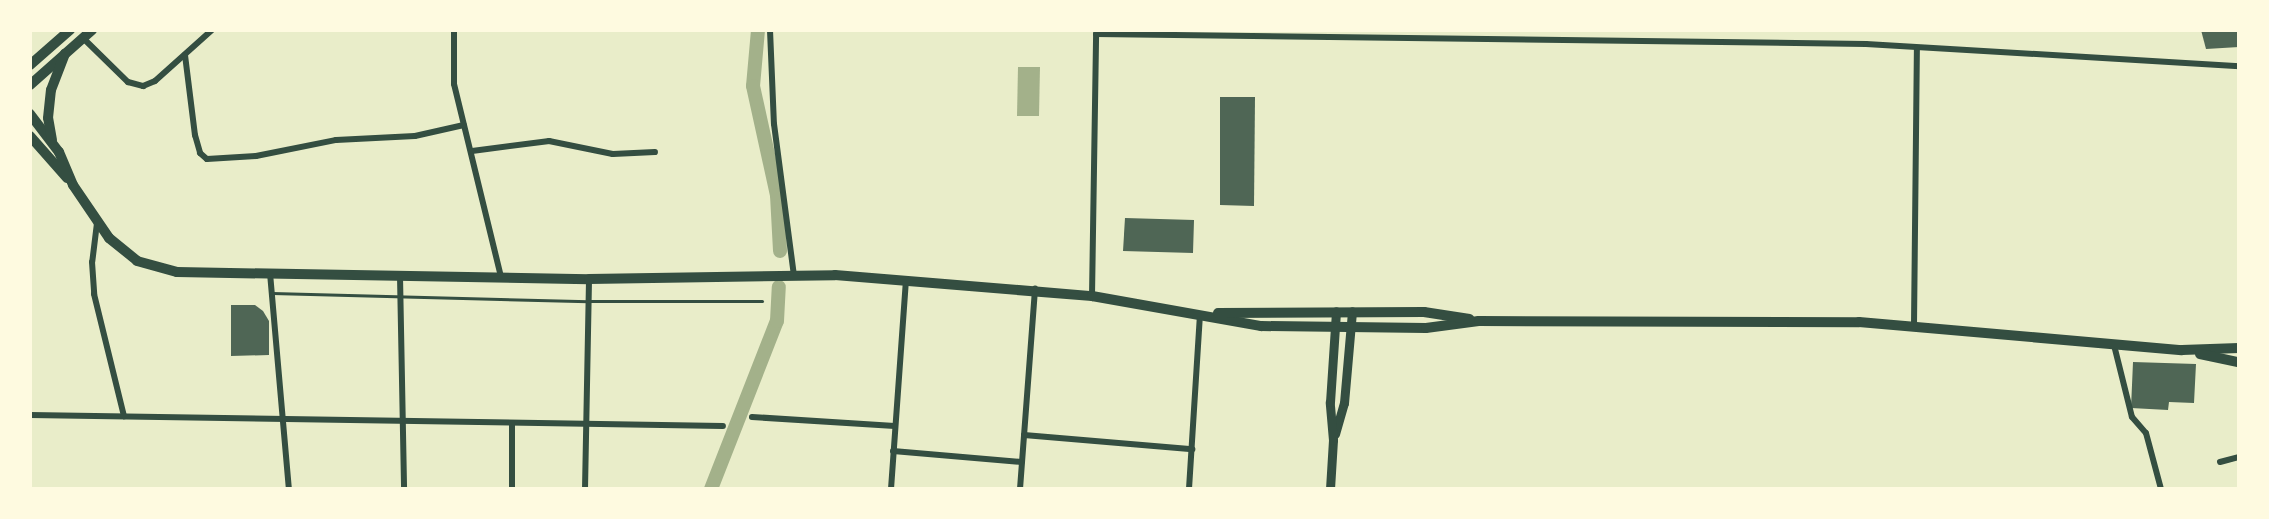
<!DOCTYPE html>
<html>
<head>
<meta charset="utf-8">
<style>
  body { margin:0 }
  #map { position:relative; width:2269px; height:519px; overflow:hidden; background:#e9edc9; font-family:"Work Sans",sans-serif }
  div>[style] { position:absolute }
  .water>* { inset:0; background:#a3b18a }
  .canal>* { height:14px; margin:-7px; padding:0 7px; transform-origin:7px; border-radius:7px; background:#a3b18a }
  .building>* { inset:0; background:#4f6655 }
  .service>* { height:3px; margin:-1.5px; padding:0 1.5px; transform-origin:1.5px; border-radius:1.5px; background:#344e41 }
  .minor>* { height:6px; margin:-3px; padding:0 3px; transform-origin:3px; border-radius:3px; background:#344e41 }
  .secondary>* { height:9px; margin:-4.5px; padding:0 4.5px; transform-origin:4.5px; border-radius:4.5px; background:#344e41 }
  .primary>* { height:10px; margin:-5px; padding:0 5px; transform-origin:5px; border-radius:5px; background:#344e41 }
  span { translate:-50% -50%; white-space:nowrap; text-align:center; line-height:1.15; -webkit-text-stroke:6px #fefae0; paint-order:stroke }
  .frame { position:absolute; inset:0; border:32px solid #fefae0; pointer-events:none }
</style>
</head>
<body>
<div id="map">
  <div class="water">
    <div style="clip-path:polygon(1018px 67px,1040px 67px,1039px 116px,1017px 116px)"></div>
  </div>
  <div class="canal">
    <div style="left:758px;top:30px;width:56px;rotate:95.1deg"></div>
    <div style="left:753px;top:86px;width:112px;rotate:77.6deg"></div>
    <div style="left:777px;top:195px;width:56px;rotate:86.9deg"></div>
    <div style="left:711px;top:489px;width:180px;rotate:-68.6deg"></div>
    <div style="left:777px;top:321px;width:34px;rotate:-87deg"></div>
  </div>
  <div class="building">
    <div style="clip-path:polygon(2201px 30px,2239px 30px,2239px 47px,2206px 49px)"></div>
    <div style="clip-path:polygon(1220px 97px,1255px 97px,1254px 206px,1220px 205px)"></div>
    <div style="clip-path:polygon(1125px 218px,1194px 220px,1193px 253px,1123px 251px)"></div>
    <div style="clip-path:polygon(231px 305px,255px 305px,263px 311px,269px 321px,269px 355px,231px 356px)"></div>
    <div style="clip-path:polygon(2133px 362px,2196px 364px,2194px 403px,2169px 402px,2168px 410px,2131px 408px)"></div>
  </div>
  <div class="service">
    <div style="left:272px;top:293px;width:316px;rotate:1.5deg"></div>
    <div style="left:588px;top:301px;width:174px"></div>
  </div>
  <div class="minor">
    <div style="left:454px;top:30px;width:54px;rotate:90deg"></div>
    <div style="left:454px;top:84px;width:199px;rotate:76.3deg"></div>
    <div style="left:770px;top:30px;width:94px;rotate:87.6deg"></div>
    <div style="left:774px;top:124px;width:152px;rotate:82.5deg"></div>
    <div style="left:83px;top:38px;width:63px;rotate:44.4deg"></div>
    <div style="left:128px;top:82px;width:16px;rotate:15deg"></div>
    <div style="left:143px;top:86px;width:13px;rotate:-23deg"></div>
    <div style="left:155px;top:81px;width:76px;rotate:-41.8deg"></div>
    <div style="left:185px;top:55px;width:81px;rotate:82.9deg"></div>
    <div style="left:195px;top:135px;width:19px;rotate:74deg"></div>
    <div style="left:200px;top:153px;width:9px;rotate:41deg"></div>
    <div style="left:207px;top:159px;width:49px;rotate:-3.5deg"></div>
    <div style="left:256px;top:156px;width:82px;rotate:-11.3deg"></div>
    <div style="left:336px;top:140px;width:79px;rotate:-2.9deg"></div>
    <div style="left:415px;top:136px;width:50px;rotate:-12.7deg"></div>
    <div style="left:472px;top:151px;width:78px;rotate:-7.4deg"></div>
    <div style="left:549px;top:141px;width:65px;rotate:11.5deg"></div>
    <div style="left:613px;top:154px;width:42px;rotate:-2.7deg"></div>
    <div style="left:97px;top:223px;width:39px;rotate:97deg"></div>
    <div style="left:92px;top:262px;width:32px;rotate:86deg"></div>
    <div style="left:94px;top:294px;width:126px;rotate:76.2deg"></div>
    <div style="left:270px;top:273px;width:217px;rotate:85deg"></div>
    <div style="left:400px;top:276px;width:213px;rotate:88.9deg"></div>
    <div style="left:1092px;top:296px;width:262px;rotate:-89.1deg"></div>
    <div style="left:1096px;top:34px;width:770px;rotate:0.74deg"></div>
    <div style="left:1866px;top:44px;width:374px;rotate:3.4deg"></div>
    <div style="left:1914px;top:325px;width:277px;rotate:-89.4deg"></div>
    <div style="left:2114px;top:345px;width:74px;rotate:76deg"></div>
    <div style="left:2132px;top:417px;width:21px;rotate:49deg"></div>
    <div style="left:2146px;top:433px;width:58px;rotate:75deg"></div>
    <div style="left:30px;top:415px;width:693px;rotate:0.91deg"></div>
    <div style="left:752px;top:417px;width:143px;rotate:3.6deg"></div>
    <div style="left:1024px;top:435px;width:169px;rotate:4.8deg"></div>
    <div style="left:893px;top:451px;width:129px;rotate:4.9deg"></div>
    <div style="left:2220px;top:462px;width:20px;rotate:-15deg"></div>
    <div style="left:512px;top:489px;width:66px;rotate:-90deg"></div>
    <div style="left:585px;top:489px;width:210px;rotate:-88.9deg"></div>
    <div style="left:891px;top:489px;width:210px;rotate:-85.9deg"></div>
    <div style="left:1020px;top:489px;width:201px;rotate:-85.7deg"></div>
    <div style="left:1189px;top:489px;width:175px;rotate:-86.4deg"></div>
  </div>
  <div class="secondary">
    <div style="left:1335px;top:434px;width:32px;rotate:-74deg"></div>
    <div style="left:1344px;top:403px;width:92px;rotate:-85deg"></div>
    <div style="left:1330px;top:489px;width:49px;rotate:-86.5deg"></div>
    <div style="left:1333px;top:440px;width:38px;rotate:-95deg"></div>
    <div style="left:1330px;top:402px;width:91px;rotate:-86.2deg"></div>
  </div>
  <div class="primary">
    <div style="left:30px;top:65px;width:53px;rotate:-41.2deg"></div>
    <div style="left:30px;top:85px;width:83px;rotate:-41.6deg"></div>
    <div style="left:30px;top:114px;width:48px;rotate:52.7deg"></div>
    <div style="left:59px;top:152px;width:36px;rotate:67deg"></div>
    <div style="left:73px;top:185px;width:64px;rotate:55.8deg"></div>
    <div style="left:109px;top:238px;width:36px;rotate:39deg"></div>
    <div style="left:137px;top:261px;width:41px;rotate:15.4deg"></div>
    <div style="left:177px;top:272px;width:412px;rotate:1deg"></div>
    <div style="left:589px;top:279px;width:246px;rotate:-0.9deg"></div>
    <div style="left:835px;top:275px;width:258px;rotate:4.7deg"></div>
    <div style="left:1092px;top:296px;width:172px;rotate:10.1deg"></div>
    <div style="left:1261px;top:326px;width:165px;rotate:0.7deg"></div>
    <div style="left:1426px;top:328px;width:53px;rotate:-7.5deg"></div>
    <div style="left:1479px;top:321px;width:380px;rotate:0.2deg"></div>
    <div style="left:1859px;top:322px;width:324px;rotate:5deg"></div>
    <div style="left:2182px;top:350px;width:57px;rotate:-2deg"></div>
    <div style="left:30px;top:136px;width:56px;rotate:48.6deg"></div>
    <div style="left:52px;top:140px;width:22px;rotate:-100deg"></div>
    <div style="left:48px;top:118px;width:28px;rotate:-84deg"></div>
    <div style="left:51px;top:90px;width:39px;rotate:-69deg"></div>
    <div style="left:1218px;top:313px;width:206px;rotate:-0.3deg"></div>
    <div style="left:1424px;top:312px;width:46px;rotate:8.8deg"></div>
    <div style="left:2200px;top:354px;width:40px;rotate:12deg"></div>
  </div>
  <div class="frame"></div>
</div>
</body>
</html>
